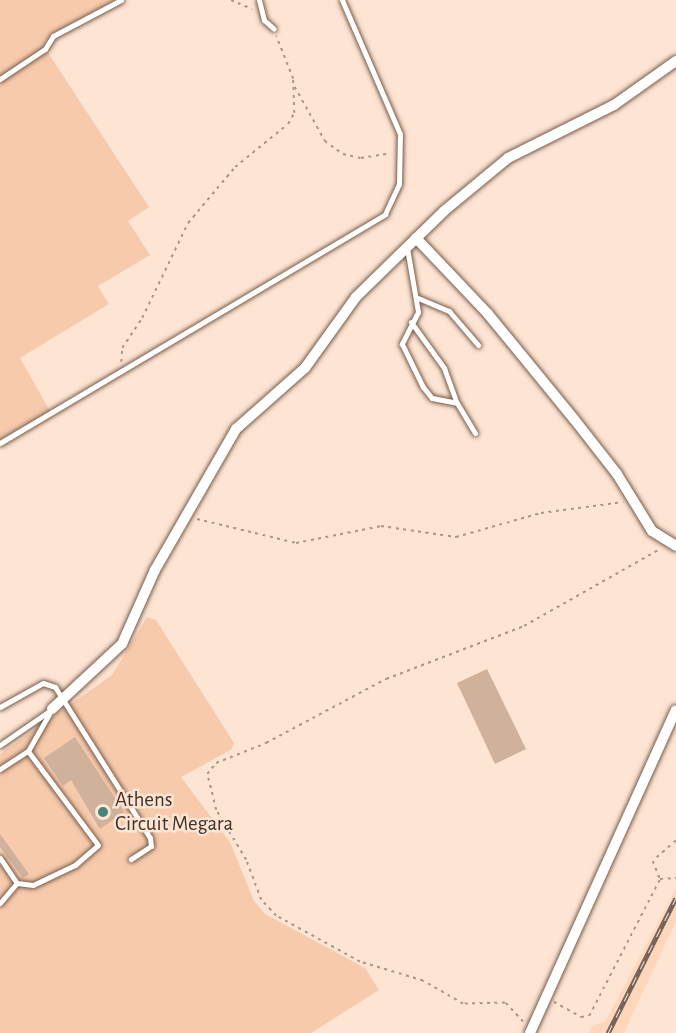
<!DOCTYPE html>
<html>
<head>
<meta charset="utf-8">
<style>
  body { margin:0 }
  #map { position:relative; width:676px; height:1033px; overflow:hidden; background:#fee4d3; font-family:"Alegreya Sans",sans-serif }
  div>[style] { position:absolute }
  .built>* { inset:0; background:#fdd6bc }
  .green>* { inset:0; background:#f7caac }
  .building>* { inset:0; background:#d0b19c }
  .path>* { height:1.5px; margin-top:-0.75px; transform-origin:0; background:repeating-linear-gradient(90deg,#aa9689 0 3px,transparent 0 7.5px) }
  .roads { filter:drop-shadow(0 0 2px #775c49) drop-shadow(0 0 2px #775c49) }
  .lane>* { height:5px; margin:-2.5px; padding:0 2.5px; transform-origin:2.5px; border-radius:2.5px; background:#fff }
  .street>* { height:10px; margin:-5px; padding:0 5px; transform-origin:5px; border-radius:5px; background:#fff }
  .rail>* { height:5px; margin-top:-2.5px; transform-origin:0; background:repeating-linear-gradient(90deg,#fee4d3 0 9px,#746459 0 18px); box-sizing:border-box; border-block:2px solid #746459 }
  .dots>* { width:16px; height:16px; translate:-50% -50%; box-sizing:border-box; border:3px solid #fee4d3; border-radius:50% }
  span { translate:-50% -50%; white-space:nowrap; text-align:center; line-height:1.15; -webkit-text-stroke:5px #fee4d3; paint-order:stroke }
  .poi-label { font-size:21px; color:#41352c }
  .left { translate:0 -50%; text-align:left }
</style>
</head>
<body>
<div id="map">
  <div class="built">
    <div style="clip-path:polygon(676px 889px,676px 921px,624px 1033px,589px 1033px,593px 1025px,605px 1022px)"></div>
  </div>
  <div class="green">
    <div style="clip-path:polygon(0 0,116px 0,51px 34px,43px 45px,149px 207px,128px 221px,150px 255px,98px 286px,109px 304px,20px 358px,50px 411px,0 440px)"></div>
    <div style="clip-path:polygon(147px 617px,156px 620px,234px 743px,231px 750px,181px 777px,230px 842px,254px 901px,265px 914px,365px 968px,379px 990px,311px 1033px,0 1033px,0 754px,112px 675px)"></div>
  </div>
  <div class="building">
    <div style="clip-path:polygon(487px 669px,526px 749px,495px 764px,457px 683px)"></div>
    <div style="clip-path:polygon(75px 737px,124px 812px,100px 829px,71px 780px,63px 786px,44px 758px)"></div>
    <div style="clip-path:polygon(0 834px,29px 874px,23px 878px,0 847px)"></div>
  </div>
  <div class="path">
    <div style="left:231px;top:0;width:23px;rotate:23deg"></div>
    <div style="left:295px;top:87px;width:62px;rotate:60.9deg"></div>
    <div style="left:325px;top:141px;width:22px;rotate:36deg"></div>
    <div style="left:343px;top:154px;width:18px;rotate:13deg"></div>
    <div style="left:361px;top:158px;width:30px;rotate:-9deg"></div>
    <div style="left:121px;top:362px;width:14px;rotate:-86deg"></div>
    <div style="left:122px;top:348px;width:36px;rotate:-56deg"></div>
    <div style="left:142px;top:318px;width:106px;rotate:-64.2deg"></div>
    <div style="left:188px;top:223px;width:73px;rotate:-50deg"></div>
    <div style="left:235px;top:167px;width:68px;rotate:-39.1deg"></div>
    <div style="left:288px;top:124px;width:13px;rotate:-61deg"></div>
    <div style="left:294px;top:113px;width:34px;rotate:-92deg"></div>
    <div style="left:293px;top:79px;width:46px;rotate:-111.6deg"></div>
    <div style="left:197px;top:519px;width:102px;rotate:13.6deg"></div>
    <div style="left:296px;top:543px;width:87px;rotate:-11.3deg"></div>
    <div style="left:381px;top:526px;width:76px;rotate:8.3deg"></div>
    <div style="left:456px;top:537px;width:88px;rotate:-15.8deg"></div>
    <div style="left:541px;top:513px;width:83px;rotate:-7.6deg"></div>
    <div style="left:676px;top:841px;width:30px;rotate:139deg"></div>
    <div style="left:653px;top:861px;width:19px;rotate:69deg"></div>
    <div style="left:660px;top:879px;width:16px;rotate:-4deg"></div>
    <div style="left:554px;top:1002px;width:31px;rotate:29deg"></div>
    <div style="left:581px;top:1017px;width:8px;rotate:-7deg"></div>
    <div style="left:589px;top:1016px;width:154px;rotate:-62.6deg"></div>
    <div style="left:523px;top:1022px;width:26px;rotate:-133deg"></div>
    <div style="left:505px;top:1003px;width:42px;rotate:178.6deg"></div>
    <div style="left:463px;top:1004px;width:46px;rotate:-150.1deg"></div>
    <div style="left:423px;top:981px;width:66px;rotate:-163.2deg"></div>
    <div style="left:360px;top:962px;width:96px;rotate:-151.3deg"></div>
    <div style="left:276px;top:916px;width:22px;rotate:-133deg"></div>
    <div style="left:261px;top:900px;width:43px;rotate:-110.6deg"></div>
    <div style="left:246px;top:860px;width:58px;rotate:-121deg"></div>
    <div style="left:216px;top:810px;width:37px;rotate:-104deg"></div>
    <div style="left:207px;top:774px;width:14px;rotate:-51deg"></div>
    <div style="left:216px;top:763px;width:54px;rotate:-21.8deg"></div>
    <div style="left:266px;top:743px;width:136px;rotate:-28.1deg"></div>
    <div style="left:386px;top:679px;width:148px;rotate:-21deg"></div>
    <div style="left:524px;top:626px;width:156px;rotate:-29.5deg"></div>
  </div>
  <div class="roads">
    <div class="lane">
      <div style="left:259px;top:0;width:21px;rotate:76deg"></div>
      <div style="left:264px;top:20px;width:13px;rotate:42deg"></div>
      <div style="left:0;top:79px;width:54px;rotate:-33.7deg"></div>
      <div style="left:45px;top:49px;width:15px;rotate:-58deg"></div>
      <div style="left:53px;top:36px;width:77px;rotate:-27.9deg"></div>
      <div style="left:407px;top:248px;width:65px;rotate:80.2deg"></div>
      <div style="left:418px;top:312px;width:36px;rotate:117deg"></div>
      <div style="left:402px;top:344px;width:48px;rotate:64deg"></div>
      <div style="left:423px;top:387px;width:14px;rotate:51deg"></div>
      <div style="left:432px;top:398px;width:25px;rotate:11deg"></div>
      <div style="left:457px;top:403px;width:35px;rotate:59deg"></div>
      <div style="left:418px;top:298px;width:34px;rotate:23deg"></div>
      <div style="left:449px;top:311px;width:45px;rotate:49.5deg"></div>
      <div style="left:411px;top:322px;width:57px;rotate:54.3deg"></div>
      <div style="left:444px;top:368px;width:37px;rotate:70deg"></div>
      <div style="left:0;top:443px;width:448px;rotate:-30.7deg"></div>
      <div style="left:385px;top:214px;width:33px;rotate:-65deg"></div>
      <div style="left:399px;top:184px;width:50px;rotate:-88.9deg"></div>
      <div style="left:400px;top:134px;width:146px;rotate:-113.4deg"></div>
      <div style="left:0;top:707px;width:49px;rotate:-29.2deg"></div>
      <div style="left:43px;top:683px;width:13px;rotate:18deg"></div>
      <div style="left:55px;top:687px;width:178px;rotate:57.8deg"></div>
      <div style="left:150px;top:838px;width:8px;rotate:83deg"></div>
      <div style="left:151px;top:846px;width:24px;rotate:147deg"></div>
      <div style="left:0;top:745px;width:58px;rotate:-34.5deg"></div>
      <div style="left:0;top:769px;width:33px;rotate:-33deg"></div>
      <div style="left:28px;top:751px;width:48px;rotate:-60.3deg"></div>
      <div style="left:0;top:858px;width:30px;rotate:56deg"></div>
      <div style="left:17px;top:883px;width:16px;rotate:7deg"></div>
      <div style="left:33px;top:885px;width:47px;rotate:-25.5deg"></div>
      <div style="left:75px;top:865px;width:30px;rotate:-41deg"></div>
      <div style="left:98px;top:845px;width:117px;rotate:-126.7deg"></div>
      <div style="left:0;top:903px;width:26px;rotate:-50deg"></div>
    </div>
    <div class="street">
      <div style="left:416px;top:238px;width:105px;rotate:46.5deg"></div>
      <div style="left:488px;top:314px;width:136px;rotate:50.7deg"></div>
      <div style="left:574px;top:419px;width:70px;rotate:52deg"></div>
      <div style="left:617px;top:474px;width:67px;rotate:58.4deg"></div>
      <div style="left:652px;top:531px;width:28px;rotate:32deg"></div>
      <div style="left:52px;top:709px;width:96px;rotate:-42.9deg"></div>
      <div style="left:122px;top:644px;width:81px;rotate:-66deg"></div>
      <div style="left:155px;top:570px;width:163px;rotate:-60.1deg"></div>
      <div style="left:236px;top:429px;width:92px;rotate:-41.5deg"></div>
      <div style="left:305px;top:368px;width:87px;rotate:-54.3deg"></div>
      <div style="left:356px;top:297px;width:123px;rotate:-44.3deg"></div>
      <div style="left:444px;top:211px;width:83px;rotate:-39.6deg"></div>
      <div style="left:508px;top:158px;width:119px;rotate:-26.6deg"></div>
      <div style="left:614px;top:105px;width:76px;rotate:-35.4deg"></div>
      <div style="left:530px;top:1033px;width:354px;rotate:-65.7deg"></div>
    </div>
  </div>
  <div class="rail">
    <div style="left:608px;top:1033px;width:151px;rotate:-63.3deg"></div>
  </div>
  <div class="dots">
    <div style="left:103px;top:812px;background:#438576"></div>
  </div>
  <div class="poi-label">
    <span class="left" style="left:115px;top:812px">Athens<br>Circuit Megara</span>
  </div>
</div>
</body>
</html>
